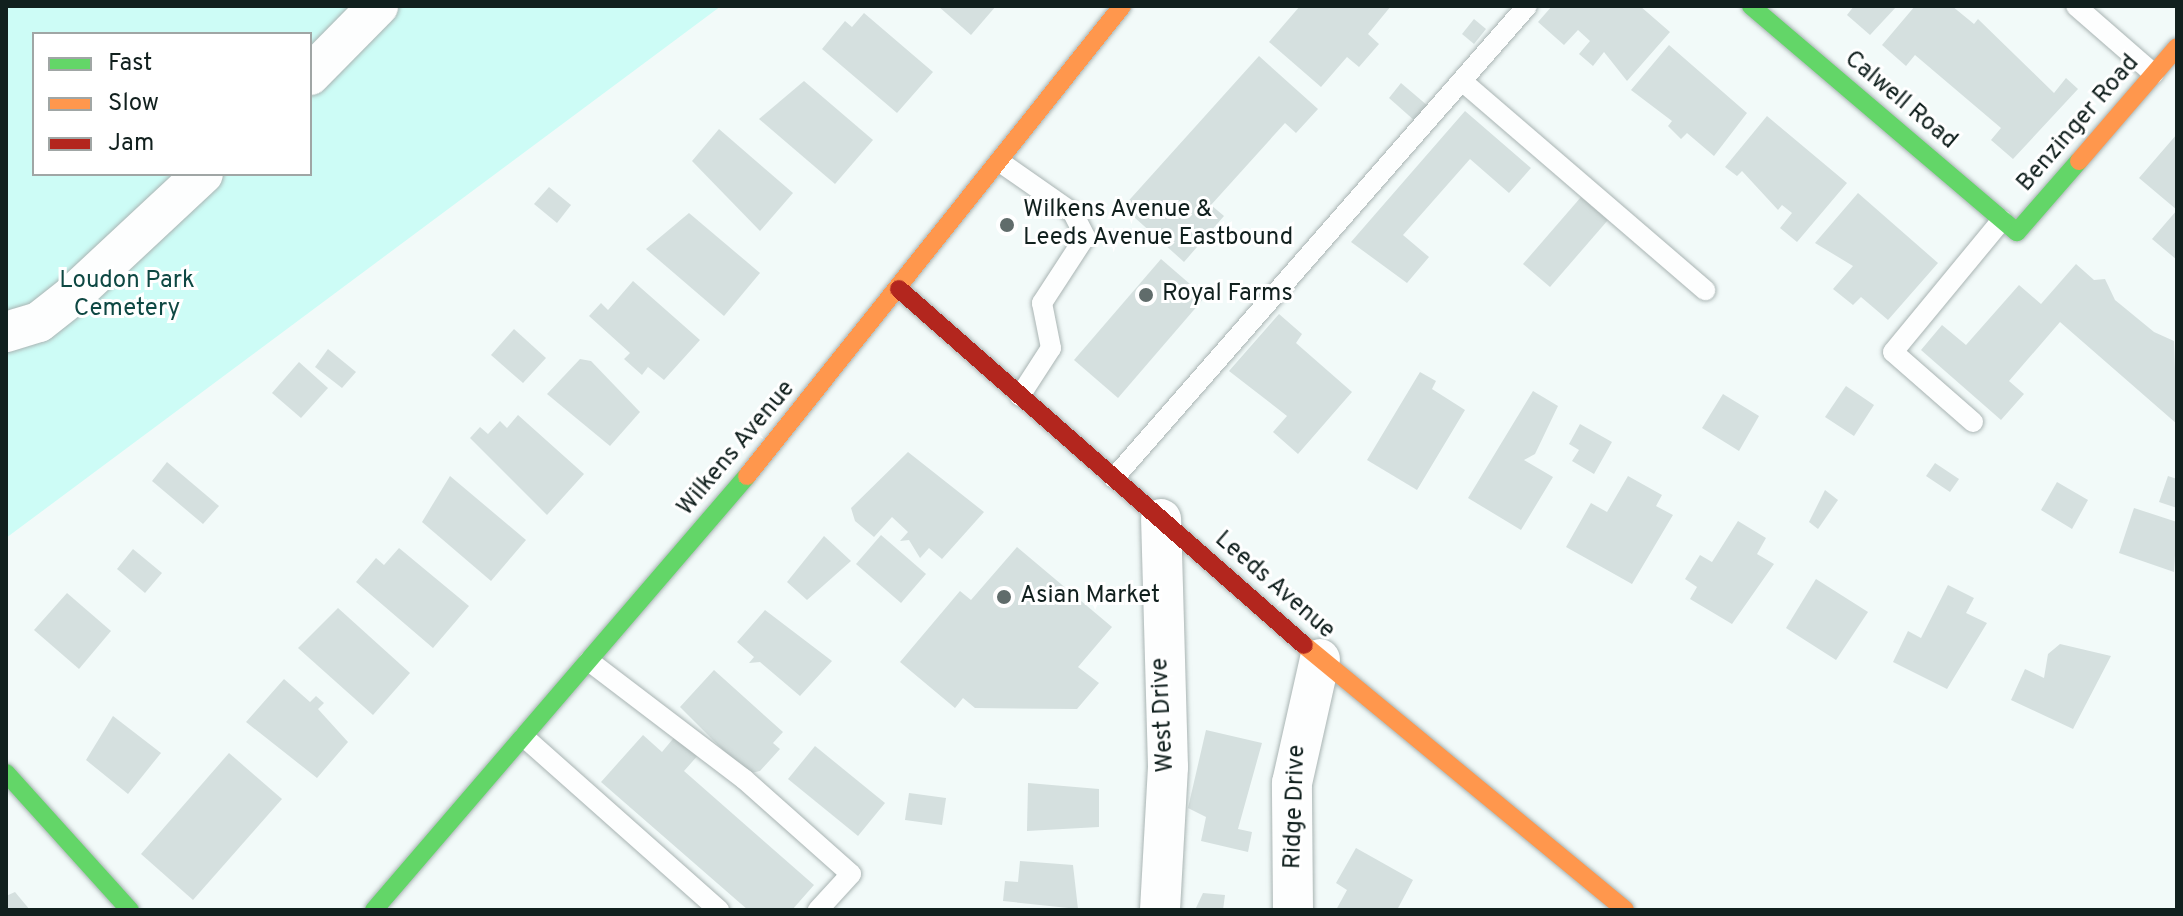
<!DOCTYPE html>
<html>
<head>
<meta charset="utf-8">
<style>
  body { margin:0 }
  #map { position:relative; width:2183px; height:916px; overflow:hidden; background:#f2faf9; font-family:Overpass,sans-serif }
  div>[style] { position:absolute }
  .green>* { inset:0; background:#cdfcf6 }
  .building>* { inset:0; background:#d5e0df }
  .roads { filter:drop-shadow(0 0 2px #a9b4b3) drop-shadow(0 0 2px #a9b4b3) }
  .lane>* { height:20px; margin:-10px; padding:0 10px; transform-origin:10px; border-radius:10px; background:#fdfefe }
  .street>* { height:40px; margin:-20px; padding:0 20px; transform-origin:20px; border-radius:20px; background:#fdfefe }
  .fast>* { height:18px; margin:-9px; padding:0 9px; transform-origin:9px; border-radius:9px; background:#63d668 }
  .slow>* { height:18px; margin:-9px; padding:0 9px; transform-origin:9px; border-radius:9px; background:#ff974d }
  .jam>* { height:18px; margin:-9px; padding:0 9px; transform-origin:9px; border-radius:9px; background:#b3261e }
  .dots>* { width:22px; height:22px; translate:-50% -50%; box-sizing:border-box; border:4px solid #fff; border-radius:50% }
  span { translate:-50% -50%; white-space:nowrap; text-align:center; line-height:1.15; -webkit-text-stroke:6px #fff; paint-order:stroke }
  .street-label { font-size:24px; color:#11201e }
  .poi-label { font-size:24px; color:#11201e }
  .left { translate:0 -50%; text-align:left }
  .park-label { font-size:24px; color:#0e4843 }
  .frame { position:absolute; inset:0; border:8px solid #11201e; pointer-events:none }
  .legend { position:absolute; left:32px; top:32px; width:280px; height:144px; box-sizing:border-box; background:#fff; border:2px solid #a0a6a5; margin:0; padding:10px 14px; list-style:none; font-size:24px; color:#11201e }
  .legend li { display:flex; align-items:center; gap:16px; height:40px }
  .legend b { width:40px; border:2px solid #a0a6a5 }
</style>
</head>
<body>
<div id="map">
  <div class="green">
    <div style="clip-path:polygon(evenodd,6px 6px,721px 6px,6px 538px,6px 6px,34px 34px,310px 34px,310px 174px,34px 174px,34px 34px)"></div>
  </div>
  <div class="building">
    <div style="clip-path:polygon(938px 6px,996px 6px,971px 35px)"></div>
    <div style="clip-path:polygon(1300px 6px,1391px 6px,1368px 34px,1379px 44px,1359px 67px,1347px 57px,1321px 87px,1269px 42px)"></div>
    <div style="clip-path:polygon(1552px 6px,1640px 6px,1670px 32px,1627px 81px,1604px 52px,1593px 66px,1579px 54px,1590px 41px,1578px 30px,1564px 45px,1538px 22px)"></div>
    <div style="clip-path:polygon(1854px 6px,1897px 6px,1870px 35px,1847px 15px)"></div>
    <div style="clip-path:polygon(1915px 6px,1952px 6px,1974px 24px,1978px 19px,2054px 93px,2066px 78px,2078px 89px,2013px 159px,1991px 140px,2001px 128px,1915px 55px,1906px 66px,1882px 45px)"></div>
    <div style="clip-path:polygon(864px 13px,933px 72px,897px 113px,822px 49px,845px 21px,852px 27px)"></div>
    <div style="clip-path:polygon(1474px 19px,1486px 29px,1474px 44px,1462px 34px)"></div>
    <div style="clip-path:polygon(1669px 45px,1747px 113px,1714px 156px,1687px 133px,1681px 139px,1668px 126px,1672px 121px,1631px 90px)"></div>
    <div style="clip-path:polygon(1259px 56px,1318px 109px,1296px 133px,1285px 123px,1211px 205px,1224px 216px,1184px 262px,1123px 207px)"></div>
    <div style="clip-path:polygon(804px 81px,873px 140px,835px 184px,759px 119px)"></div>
    <div style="clip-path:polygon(1401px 83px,1428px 106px,1415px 121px,1389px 98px)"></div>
    <div style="clip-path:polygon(1465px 111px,1531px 168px,1509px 193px,1470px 159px,1403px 235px,1429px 257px,1407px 283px,1351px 242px)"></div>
    <div style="clip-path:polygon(1767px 116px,1847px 183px,1797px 242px,1780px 228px,1792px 213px,1782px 205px,1778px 210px,1742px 171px,1737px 176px,1725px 167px)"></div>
    <div style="clip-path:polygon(719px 129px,793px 193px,760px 231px,692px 161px)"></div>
    <div style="clip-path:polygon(2177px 134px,2177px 260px,2152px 239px,2177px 210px,2139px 178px)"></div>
    <div style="clip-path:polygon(549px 187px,571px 205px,557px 223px,534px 204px)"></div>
    <div style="clip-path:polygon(1858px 193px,1938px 263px,1888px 320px,1861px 297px,1853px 305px,1833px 289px,1853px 266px,1815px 243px)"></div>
    <div style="clip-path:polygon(1581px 197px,1608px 220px,1550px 287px,1523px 264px)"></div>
    <div style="clip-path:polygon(689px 213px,760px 273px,724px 316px,646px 249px)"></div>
    <div style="clip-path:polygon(1161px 259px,1205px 297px,1118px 398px,1074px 360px)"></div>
    <div style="clip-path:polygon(2076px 264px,2094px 280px,2105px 279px,2115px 300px,2154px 332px,2174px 341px,2177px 424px,2060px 322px,2009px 381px,2024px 394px,2001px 420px,1921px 350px,1942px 325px,1966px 345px,2019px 285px,2041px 304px)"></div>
    <div style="clip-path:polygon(633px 281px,700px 340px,664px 380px,648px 367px,642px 375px,624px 359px,630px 353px,589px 316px,601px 303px,608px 310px)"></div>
    <div style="clip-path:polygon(1279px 314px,1302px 334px,1296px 343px,1352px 392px,1298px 454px,1273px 432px,1287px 416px,1229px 371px)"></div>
    <div style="clip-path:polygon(514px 329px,546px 358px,523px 383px,491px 355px)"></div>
    <div style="clip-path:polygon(328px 349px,356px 372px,342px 388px,315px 367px)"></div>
    <div style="clip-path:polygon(580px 359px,591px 361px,640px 412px,610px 446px,547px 394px)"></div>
    <div style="clip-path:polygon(299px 362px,328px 388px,301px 418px,272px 393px)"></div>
    <div style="clip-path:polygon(1420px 372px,1436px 381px,1432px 389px,1465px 410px,1417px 490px,1367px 460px)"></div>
    <div style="clip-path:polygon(1846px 386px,1874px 405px,1854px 436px,1825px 417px)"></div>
    <div style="clip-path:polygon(1533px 391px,1558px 406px,1535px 454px,1524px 460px,1553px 477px,1521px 530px,1468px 498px)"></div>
    <div style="clip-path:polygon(1723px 394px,1759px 416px,1739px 451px,1702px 428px)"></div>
    <div style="clip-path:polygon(518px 415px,584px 474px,547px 515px,470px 438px,480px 427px,488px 434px,500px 421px,507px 428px)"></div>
    <div style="clip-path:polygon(1580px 424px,1612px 442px,1594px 474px,1572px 461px,1579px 450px,1569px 444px)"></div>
    <div style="clip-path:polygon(908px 452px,984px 512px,942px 559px,929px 548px,920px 558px,909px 540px,900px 541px,908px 532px,892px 517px,874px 537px,855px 521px,851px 508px)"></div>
    <div style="clip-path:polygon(167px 462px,219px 506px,203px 524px,152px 481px)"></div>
    <div style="clip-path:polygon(1935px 463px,1959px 479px,1950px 492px,1926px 476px)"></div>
    <div style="clip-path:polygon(450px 476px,526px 540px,491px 581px,422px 522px)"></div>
    <div style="clip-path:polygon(1628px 476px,1662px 495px,1656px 506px,1673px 515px,1632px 584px,1566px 547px,1591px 503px,1607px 512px)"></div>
    <div style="clip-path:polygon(2168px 476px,2177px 479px,2177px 508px,2159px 502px)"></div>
    <div style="clip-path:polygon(2057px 482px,2088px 500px,2072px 529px,2041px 510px)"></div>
    <div style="clip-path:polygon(1825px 490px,1838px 500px,1818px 529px,1809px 522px)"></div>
    <div style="clip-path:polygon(2134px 508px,2177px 522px,2174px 572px,2119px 553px)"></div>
    <div style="clip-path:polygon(1738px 521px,1766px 538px,1757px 554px,1774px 564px,1732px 624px,1690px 599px,1697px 587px,1685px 579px,1700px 555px,1712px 562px)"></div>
    <div style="clip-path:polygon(881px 535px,926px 574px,901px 603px,856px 564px)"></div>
    <div style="clip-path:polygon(824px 536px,851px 561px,807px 600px,787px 582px)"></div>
    <div style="clip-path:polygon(1017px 547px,1112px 627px,1078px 667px,1099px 683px,1077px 709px,975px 708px,963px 698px,955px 708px,900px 662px,960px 591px,971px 600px)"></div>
    <div style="clip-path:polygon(399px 548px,469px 606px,433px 648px,356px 582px,376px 558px,384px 565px)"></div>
    <div style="clip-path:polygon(133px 549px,162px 573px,145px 593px,117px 569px)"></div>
    <div style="clip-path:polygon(1816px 579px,1868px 612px,1836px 660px,1786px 628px)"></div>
    <div style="clip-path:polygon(1948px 585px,1974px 598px,1966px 613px,1987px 623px,1947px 689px,1893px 662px,1908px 631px,1921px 638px)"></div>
    <div style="clip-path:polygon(67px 593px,111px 631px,79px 669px,34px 630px)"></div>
    <div style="clip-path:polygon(338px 608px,410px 673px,373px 715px,298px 648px)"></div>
    <div style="clip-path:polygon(765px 610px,832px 661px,800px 696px,760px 662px,749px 663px,754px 657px,737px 642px)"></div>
    <div style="clip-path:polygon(2060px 644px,2111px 656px,2073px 729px,2011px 700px,2025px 669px,2044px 678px,2048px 654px)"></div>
    <div style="clip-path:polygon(714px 670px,783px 732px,773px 743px,780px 749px,760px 771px,747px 774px,680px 707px)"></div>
    <div style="clip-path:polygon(284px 679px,310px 702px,316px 696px,324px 703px,318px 709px,348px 742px,317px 778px,246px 722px)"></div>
    <div style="clip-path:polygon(113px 716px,161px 753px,128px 794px,86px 760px)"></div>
    <div style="clip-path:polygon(1206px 730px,1262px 743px,1238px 829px,1252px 832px,1248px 852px,1201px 841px,1206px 817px,1188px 808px)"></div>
    <div style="clip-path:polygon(677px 734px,700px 753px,684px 771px,814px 885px,792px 910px,748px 910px,601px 782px,643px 735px,662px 752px)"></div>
    <div style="clip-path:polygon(815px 746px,885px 803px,858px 836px,788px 779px)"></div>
    <div style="clip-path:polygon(229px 753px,282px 799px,193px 900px,141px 854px)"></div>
    <div style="clip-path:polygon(1028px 783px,1099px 789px,1099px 827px,1027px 831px)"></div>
    <div style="clip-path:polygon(909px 793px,946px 798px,942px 825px,905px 820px)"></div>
    <div style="clip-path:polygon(1356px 848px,1413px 880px,1397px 910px,1336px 910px,1347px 890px,1336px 883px)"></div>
    <div style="clip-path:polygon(1020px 861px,1073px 865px,1078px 909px,1003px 901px,1005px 881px,1018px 882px)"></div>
    <div style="clip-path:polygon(15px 892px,30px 910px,6px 910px,6px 896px)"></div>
    <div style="clip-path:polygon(1203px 893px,1225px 895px,1223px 910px,1195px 910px)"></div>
  </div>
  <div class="roads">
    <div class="lane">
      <div style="left:2076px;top:6px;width:103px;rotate:41.1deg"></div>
      <div style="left:1462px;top:81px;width:321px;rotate:40.7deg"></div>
      <div style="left:1000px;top:162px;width:89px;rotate:34.9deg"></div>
      <div style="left:1073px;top:213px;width:27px;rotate:63deg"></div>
      <div style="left:1085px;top:237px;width:79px;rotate:123.1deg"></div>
      <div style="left:1042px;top:303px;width:46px;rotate:78.7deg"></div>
      <div style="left:1051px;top:348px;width:57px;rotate:122.9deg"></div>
      <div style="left:1973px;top:422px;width:106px;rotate:-138.8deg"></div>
      <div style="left:1893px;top:352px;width:171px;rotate:-50.5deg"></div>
      <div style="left:1114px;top:478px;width:627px;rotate:-48.81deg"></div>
      <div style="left:589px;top:661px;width:195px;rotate:37.3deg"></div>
      <div style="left:744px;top:779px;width:143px;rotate:41.6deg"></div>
      <div style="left:851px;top:874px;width:49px;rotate:132.5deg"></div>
      <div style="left:524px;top:737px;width:261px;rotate:41.6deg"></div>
    </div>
    <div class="street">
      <div style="left:310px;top:75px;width:97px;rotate:-45.4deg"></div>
      <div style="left:6px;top:332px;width:34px;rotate:-17deg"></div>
      <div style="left:39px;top:322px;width:42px;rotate:-38.2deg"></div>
      <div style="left:72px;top:296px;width:179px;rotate:-43deg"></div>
      <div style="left:1160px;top:910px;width:143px;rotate:-86.8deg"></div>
      <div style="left:1168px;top:767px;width:248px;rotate:-91.6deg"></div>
      <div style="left:1293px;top:910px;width:127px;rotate:-90.5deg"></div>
      <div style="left:1292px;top:783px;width:127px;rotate:-77.3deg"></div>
    </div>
    <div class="fast">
      <div style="left:1751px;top:6px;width:349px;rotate:40.4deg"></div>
      <div style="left:2017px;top:232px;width:94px;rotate:-48.9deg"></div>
      <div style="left:6px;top:773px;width:185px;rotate:47.9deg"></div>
      <div style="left:374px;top:910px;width:572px;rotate:-49.32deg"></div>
    </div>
    <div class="slow">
      <div style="left:2079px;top:161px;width:150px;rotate:-49.3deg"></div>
      <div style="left:747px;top:476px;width:601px;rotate:-51.41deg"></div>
      <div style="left:1304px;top:645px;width:416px;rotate:39.5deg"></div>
    </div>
    <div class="jam">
      <div style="left:899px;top:289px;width:539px;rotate:41.32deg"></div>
    </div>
  </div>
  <div class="dots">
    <div style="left:1007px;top:225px;background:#606c6b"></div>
    <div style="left:1146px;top:295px;background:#606c6b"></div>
    <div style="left:1004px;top:597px;background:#606c6b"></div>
  </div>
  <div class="street-label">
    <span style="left:1900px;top:101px;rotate:40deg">Calwell Road</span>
    <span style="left:2079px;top:124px;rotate:-49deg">Benzinger Road</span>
    <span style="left:737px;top:449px;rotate:-50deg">Wilkens Avenue</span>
    <span style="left:1274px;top:586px;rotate:41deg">Leeds Avenue</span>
    <span style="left:1164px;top:715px;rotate:-93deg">West Drive</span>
    <span style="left:1296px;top:807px;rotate:-88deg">Ridge Drive</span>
  </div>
  <div class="poi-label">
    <span class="left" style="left:1023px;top:225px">Wilkens Avenue &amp;<br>Leeds Avenue Eastbound</span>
    <span class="left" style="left:1162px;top:295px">Royal Farms</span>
    <span class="left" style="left:1020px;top:597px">Asian Market</span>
  </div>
  <div class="park-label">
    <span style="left:127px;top:296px">Loudon Park<br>Cemetery</span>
  </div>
  <div class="frame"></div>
  <ul class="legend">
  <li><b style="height:10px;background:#63d668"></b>Fast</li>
  <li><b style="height:10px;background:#ff974d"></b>Slow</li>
  <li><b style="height:10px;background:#b3261e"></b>Jam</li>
  </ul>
</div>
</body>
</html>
